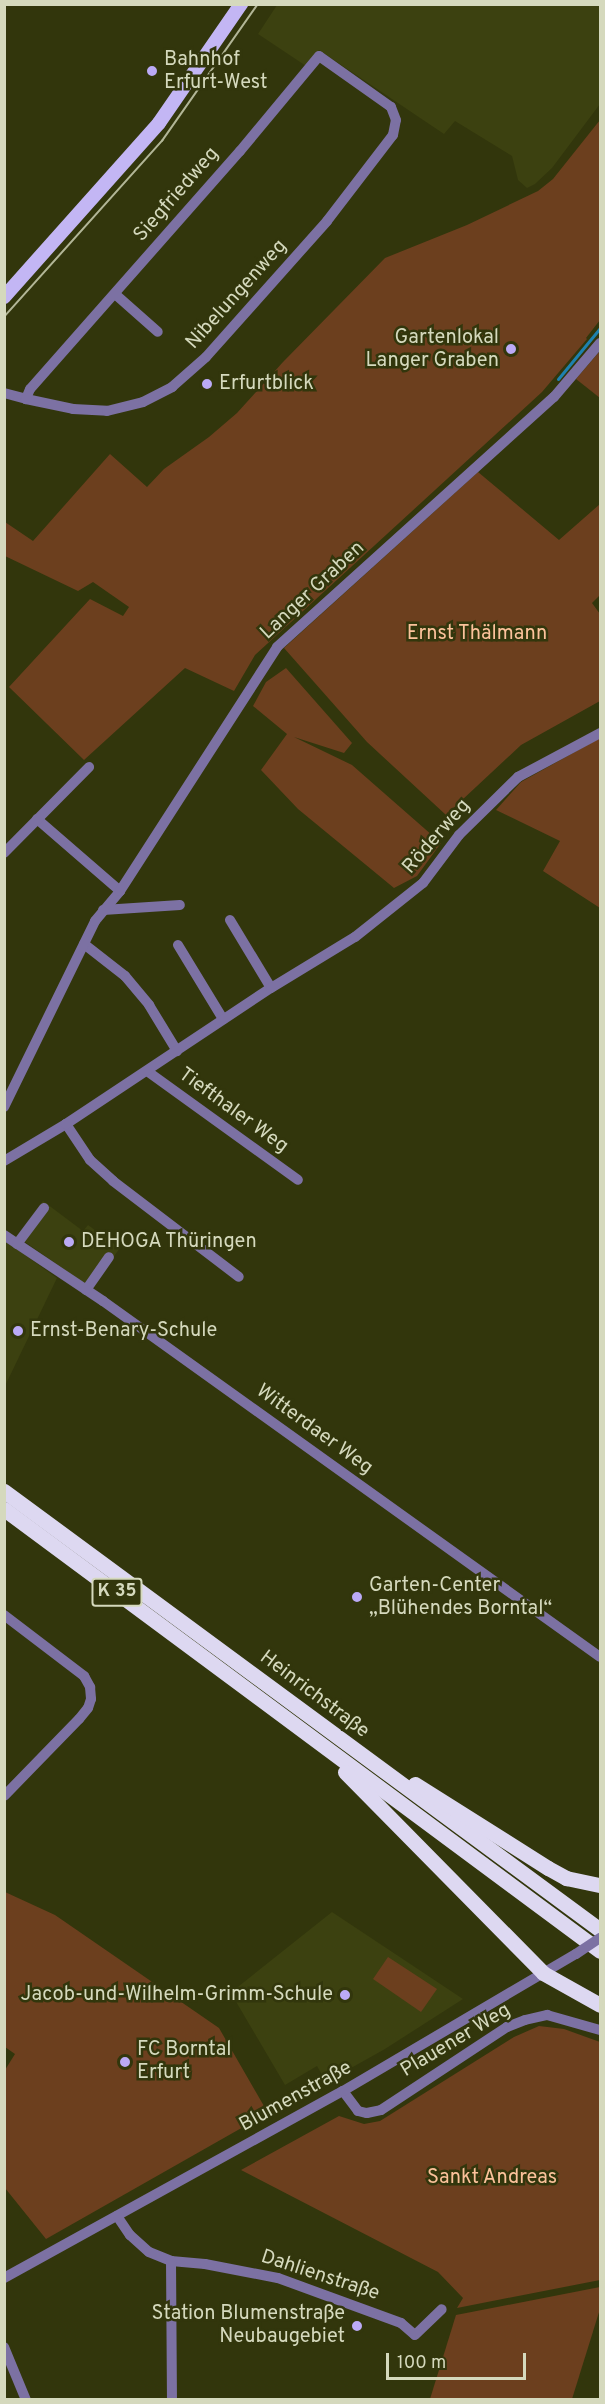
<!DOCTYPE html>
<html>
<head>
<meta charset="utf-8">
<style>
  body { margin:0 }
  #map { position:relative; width:605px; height:2404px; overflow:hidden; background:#32360c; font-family:Overpass,sans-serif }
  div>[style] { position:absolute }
  .built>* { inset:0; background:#3c4110 }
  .green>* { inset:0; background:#6c3f1e }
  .stream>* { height:3px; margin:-1.5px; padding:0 1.5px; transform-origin:1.5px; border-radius:1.5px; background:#1d81af }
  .minor>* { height:10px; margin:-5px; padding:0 5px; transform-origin:5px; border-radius:5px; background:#7c71a3 }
  .major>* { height:14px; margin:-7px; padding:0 7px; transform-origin:7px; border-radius:7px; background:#c3b6f4 }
  .highway>* { height:15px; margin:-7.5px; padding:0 7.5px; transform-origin:7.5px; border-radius:7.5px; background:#ddd8f1 }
  .tram>* { height:1.5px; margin:-0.75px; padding:0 0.75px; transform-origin:0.75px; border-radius:0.75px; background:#b2b697 }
  .minor-bridge>* { height:10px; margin:-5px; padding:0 5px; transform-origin:5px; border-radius:5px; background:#7c71a3 }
  .dots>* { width:16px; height:16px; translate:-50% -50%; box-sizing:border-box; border:3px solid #32360c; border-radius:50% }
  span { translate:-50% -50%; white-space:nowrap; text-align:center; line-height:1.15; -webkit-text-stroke:5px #32360c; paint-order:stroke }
  .shield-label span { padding:2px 4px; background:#32360c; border:2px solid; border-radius:4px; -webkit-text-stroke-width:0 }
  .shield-label { font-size:18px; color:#d5d9bd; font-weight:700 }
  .poi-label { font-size:20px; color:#d5d9bd }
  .left { translate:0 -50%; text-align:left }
  .right { translate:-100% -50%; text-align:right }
  .street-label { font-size:20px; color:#d5d9bd }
  .park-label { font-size:20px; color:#fcc29b }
  .frame { position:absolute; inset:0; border:6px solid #d5d9bd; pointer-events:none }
  .scale { position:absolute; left:386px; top:2353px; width:140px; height:27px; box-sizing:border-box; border:3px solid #d5d9bd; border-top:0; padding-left:8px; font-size:18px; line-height:21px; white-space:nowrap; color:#d5d9bd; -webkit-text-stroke:4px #32360c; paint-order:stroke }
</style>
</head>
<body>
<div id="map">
  <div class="built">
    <div style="clip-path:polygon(277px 5px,600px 5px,600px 104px,552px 168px,535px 184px,527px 188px,518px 180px,512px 156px,455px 121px,444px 134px,319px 50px,306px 66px,258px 34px)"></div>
    <div style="clip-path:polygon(43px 1201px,83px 1231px,88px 1225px,120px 1248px,91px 1288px,18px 1237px)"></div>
    <div style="clip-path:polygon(4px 1240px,57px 1278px,5px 1386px,4px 1386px)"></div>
    <div style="clip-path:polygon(332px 1912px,463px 1999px,385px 2049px,326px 2082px,317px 2066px,285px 2085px,235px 2000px,234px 1990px)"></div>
  </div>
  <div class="green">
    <div style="clip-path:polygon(600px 120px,600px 320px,586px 338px,587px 339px,542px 392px,255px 655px,234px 691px,185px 668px,84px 760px,9px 687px,90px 599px,123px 616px,129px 607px,93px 582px,78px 591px,5px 556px,5px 522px,33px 541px,110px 454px,147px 487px,164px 469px,209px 437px,237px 413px,283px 362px,385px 258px,467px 225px,538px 191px,553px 179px)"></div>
    <div style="clip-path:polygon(600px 351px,600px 398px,576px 379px)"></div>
    <div style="clip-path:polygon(478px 472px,559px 540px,600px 504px,600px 595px,592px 603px,600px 614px,600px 701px,521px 745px,446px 815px,367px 742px,284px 648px)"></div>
    <div style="clip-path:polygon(286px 668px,352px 743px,344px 753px,294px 737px,352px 765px,441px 843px,417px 876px,394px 888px,298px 809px,261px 770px,287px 734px,253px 706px,266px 682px)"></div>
    <div style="clip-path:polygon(600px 738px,600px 908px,543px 871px,560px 841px,496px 810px,521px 782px)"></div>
    <div style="clip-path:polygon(5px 1892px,55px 1915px,219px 2028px,268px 2113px,46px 2239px,5px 2188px,5px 2070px,15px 2054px,5px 2047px)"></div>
    <div style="clip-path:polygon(388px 1957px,437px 1989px,421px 2012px,373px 1979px)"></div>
    <div style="clip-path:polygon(539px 2026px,564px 2029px,600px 2042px,600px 2280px,457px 2308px,463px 2298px,438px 2272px,241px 2170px,339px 2116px,364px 2124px,380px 2121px,514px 2037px)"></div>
    <div style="clip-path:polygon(600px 2287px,600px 2309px,572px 2399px,430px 2399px,456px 2315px)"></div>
  </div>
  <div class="stream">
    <div style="left:558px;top:379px;width:66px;rotate:-50.5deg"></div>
  </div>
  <div class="minor">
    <div style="left:115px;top:294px;width:57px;rotate:41.5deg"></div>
    <div style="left:4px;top:393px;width:23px;rotate:15deg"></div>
    <div style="left:26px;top:399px;width:48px;rotate:12deg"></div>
    <div style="left:73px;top:409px;width:34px;rotate:3deg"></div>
    <div style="left:107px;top:411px;width:37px;rotate:-14deg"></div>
    <div style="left:143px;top:402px;width:33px;rotate:-27deg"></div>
    <div style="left:172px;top:387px;width:45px;rotate:-41.4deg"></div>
    <div style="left:206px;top:357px;width:182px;rotate:-48.3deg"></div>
    <div style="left:327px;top:221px;width:108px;rotate:-52.5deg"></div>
    <div style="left:393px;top:135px;width:15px;rotate:-79deg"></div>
    <div style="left:396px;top:120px;width:14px;rotate:-111deg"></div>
    <div style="left:391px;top:107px;width:88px;rotate:-144.7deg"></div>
    <div style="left:319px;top:56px;width:124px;rotate:129.7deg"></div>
    <div style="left:240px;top:151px;width:317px;rotate:131.4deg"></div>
    <div style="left:30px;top:389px;width:11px;rotate:112deg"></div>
    <div style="left:37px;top:819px;width:110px;rotate:40.9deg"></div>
    <div style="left:4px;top:853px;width:121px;rotate:-45.3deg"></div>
    <div style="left:103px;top:910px;width:77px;rotate:-3.7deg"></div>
    <div style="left:230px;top:920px;width:79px;rotate:58.9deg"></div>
    <div style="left:84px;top:944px;width:52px;rotate:38deg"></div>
    <div style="left:125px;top:976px;width:38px;rotate:50deg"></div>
    <div style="left:149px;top:1005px;width:54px;rotate:58.7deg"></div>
    <div style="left:178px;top:945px;width:87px;rotate:58.7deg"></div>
    <div style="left:147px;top:1071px;width:186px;rotate:35.8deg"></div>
    <div style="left:4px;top:1107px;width:207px;rotate:-63.9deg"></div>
    <div style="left:95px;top:921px;width:39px;rotate:-50deg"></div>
    <div style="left:120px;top:891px;width:290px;rotate:-57.2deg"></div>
    <div style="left:277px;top:647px;width:373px;rotate:-42.1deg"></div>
    <div style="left:554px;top:397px;width:71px;rotate:-49.6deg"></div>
    <div style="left:66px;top:1124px;width:43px;rotate:56.3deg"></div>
    <div style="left:90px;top:1160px;width:31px;rotate:42deg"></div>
    <div style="left:113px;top:1181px;width:158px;rotate:37.3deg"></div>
    <div style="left:4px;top:1161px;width:72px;rotate:-30.8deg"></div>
    <div style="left:66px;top:1124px;width:246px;rotate:-33.6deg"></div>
    <div style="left:271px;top:988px;width:98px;rotate:-31.3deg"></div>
    <div style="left:355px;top:937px;width:87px;rotate:-38.5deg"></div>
    <div style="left:423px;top:883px;width:60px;rotate:-53.1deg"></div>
    <div style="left:459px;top:835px;width:83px;rotate:-44.5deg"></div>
    <div style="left:518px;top:777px;width:93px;rotate:-28.2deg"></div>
    <div style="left:4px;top:1235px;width:119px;rotate:33.7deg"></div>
    <div style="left:103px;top:1301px;width:611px;rotate:35.61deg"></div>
    <div style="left:17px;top:1244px;width:45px;rotate:-53.1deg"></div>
    <div style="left:86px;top:1290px;width:40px;rotate:-55.1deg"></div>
    <div style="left:4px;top:1615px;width:101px;rotate:37.3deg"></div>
    <div style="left:84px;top:1676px;width:13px;rotate:61deg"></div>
    <div style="left:90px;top:1687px;width:12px;rotate:85deg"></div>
    <div style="left:91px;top:1699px;width:9px;rotate:108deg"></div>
    <div style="left:88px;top:1708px;width:14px;rotate:129deg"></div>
    <div style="left:79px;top:1719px;width:107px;rotate:134.2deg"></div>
    <div style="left:343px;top:2091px;width:25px;rotate:53deg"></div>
    <div style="left:358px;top:2111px;width:9px;rotate:13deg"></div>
    <div style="left:367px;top:2113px;width:14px;rotate:-12deg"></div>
    <div style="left:381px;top:2110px;width:151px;rotate:-33.4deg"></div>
    <div style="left:507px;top:2027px;width:19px;rotate:-21deg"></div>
    <div style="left:525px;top:2020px;width:23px;rotate:-13deg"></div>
    <div style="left:547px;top:2015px;width:55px;rotate:15.8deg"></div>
    <div style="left:117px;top:2216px;width:23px;rotate:56deg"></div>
    <div style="left:130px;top:2235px;width:25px;rotate:42deg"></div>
    <div style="left:149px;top:2252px;width:24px;rotate:22deg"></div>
    <div style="left:171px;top:2261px;width:34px;rotate:5deg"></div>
    <div style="left:205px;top:2264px;width:74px;rotate:10.9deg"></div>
    <div style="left:278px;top:2278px;width:131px;rotate:20.1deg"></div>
    <div style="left:401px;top:2323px;width:18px;rotate:41deg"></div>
    <div style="left:415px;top:2335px;width:37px;rotate:-44deg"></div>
    <div style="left:171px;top:2261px;width:139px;rotate:89.6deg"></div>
    <div style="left:4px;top:2278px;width:387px;rotate:-28.9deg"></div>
    <div style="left:343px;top:2091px;width:270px;rotate:-30.5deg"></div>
    <div style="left:4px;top:2347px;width:57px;rotate:67.5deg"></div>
  </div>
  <div class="major">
    <div style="left:4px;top:297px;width:233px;rotate:-48.3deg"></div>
    <div style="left:159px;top:123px;width:145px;rotate:-55.4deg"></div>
  </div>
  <div class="highway">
    <div style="left:4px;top:1491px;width:740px;rotate:36.37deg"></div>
    <div style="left:4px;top:1509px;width:742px;rotate:36.56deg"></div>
    <div style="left:345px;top:1772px;width:282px;rotate:45.4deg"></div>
    <div style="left:543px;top:1973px;width:65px;rotate:29.3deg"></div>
    <div style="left:415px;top:1784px;width:157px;rotate:32.3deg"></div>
    <div style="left:548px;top:1868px;width:21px;rotate:29deg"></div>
    <div style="left:566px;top:1878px;width:35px;rotate:12deg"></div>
  </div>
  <div class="tram">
    <div style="left:4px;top:317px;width:237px;rotate:-48.1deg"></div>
    <div style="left:162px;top:141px;width:167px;rotate:-55deg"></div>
  </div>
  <div class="minor-bridge">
    <div style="left:576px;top:1954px;width:29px;rotate:-34deg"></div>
  </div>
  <div class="dots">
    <div style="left:152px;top:71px;background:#bbaaf6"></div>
    <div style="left:511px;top:349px;background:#bbaaf6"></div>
    <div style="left:207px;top:384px;background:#bbaaf6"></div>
    <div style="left:69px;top:1242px;background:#bbaaf6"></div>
    <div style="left:18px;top:1331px;background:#bbaaf6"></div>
    <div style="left:357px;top:1597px;background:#bbaaf6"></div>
    <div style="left:345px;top:1995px;background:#bbaaf6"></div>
    <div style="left:125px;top:2062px;background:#bbaaf6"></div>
    <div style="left:357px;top:2326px;background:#bbaaf6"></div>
  </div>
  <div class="shield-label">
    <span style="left:117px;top:1592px">K 35</span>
  </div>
  <div class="poi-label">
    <span class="left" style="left:164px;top:72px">Bahnhof<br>Erfurt-West</span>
    <span class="right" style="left:499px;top:350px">Gartenlokal<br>Langer Graben</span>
    <span class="left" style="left:219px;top:384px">Erfurtblick</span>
    <span class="left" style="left:81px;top:1242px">DEHOGA Thüringen</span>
    <span class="left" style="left:30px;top:1331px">Ernst-Benary-Schule</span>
    <span class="left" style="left:369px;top:1598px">Garten-Center<br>„Blühendes Borntal“</span>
    <span class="right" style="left:333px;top:1995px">Jacob-und-Wilhelm-Grimm-Schule</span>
    <span class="left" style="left:137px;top:2062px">FC Borntal<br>Erfurt</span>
    <span class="right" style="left:345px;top:2326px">Station Blumenstraße<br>Neubaugebiet</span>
  </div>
  <div class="street-label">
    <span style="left:177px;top:195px;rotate:-49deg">Siegfriedweg</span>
    <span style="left:237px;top:295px;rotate:-48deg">Nibelungenweg</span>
    <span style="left:313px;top:591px;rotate:-43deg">Langer Graben</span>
    <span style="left:437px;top:837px;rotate:-49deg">Röderweg</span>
    <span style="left:233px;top:1111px;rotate:36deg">Tiefthaler Weg</span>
    <span style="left:314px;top:1430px;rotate:36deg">Witterdaer Weg</span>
    <span style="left:314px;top:1695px;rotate:37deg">Heinrichstraße</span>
    <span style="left:456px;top:2041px;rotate:-31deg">Plauener Weg</span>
    <span style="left:296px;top:2097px;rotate:-29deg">Blumenstraße</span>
    <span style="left:320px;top:2276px;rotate:18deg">Dahlienstraße</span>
  </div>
  <div class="park-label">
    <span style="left:477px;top:634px">Ernst Thälmann</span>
    <span style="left:492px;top:2178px">Sankt Andreas</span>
  </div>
  <div class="frame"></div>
  <div class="scale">100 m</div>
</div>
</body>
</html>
